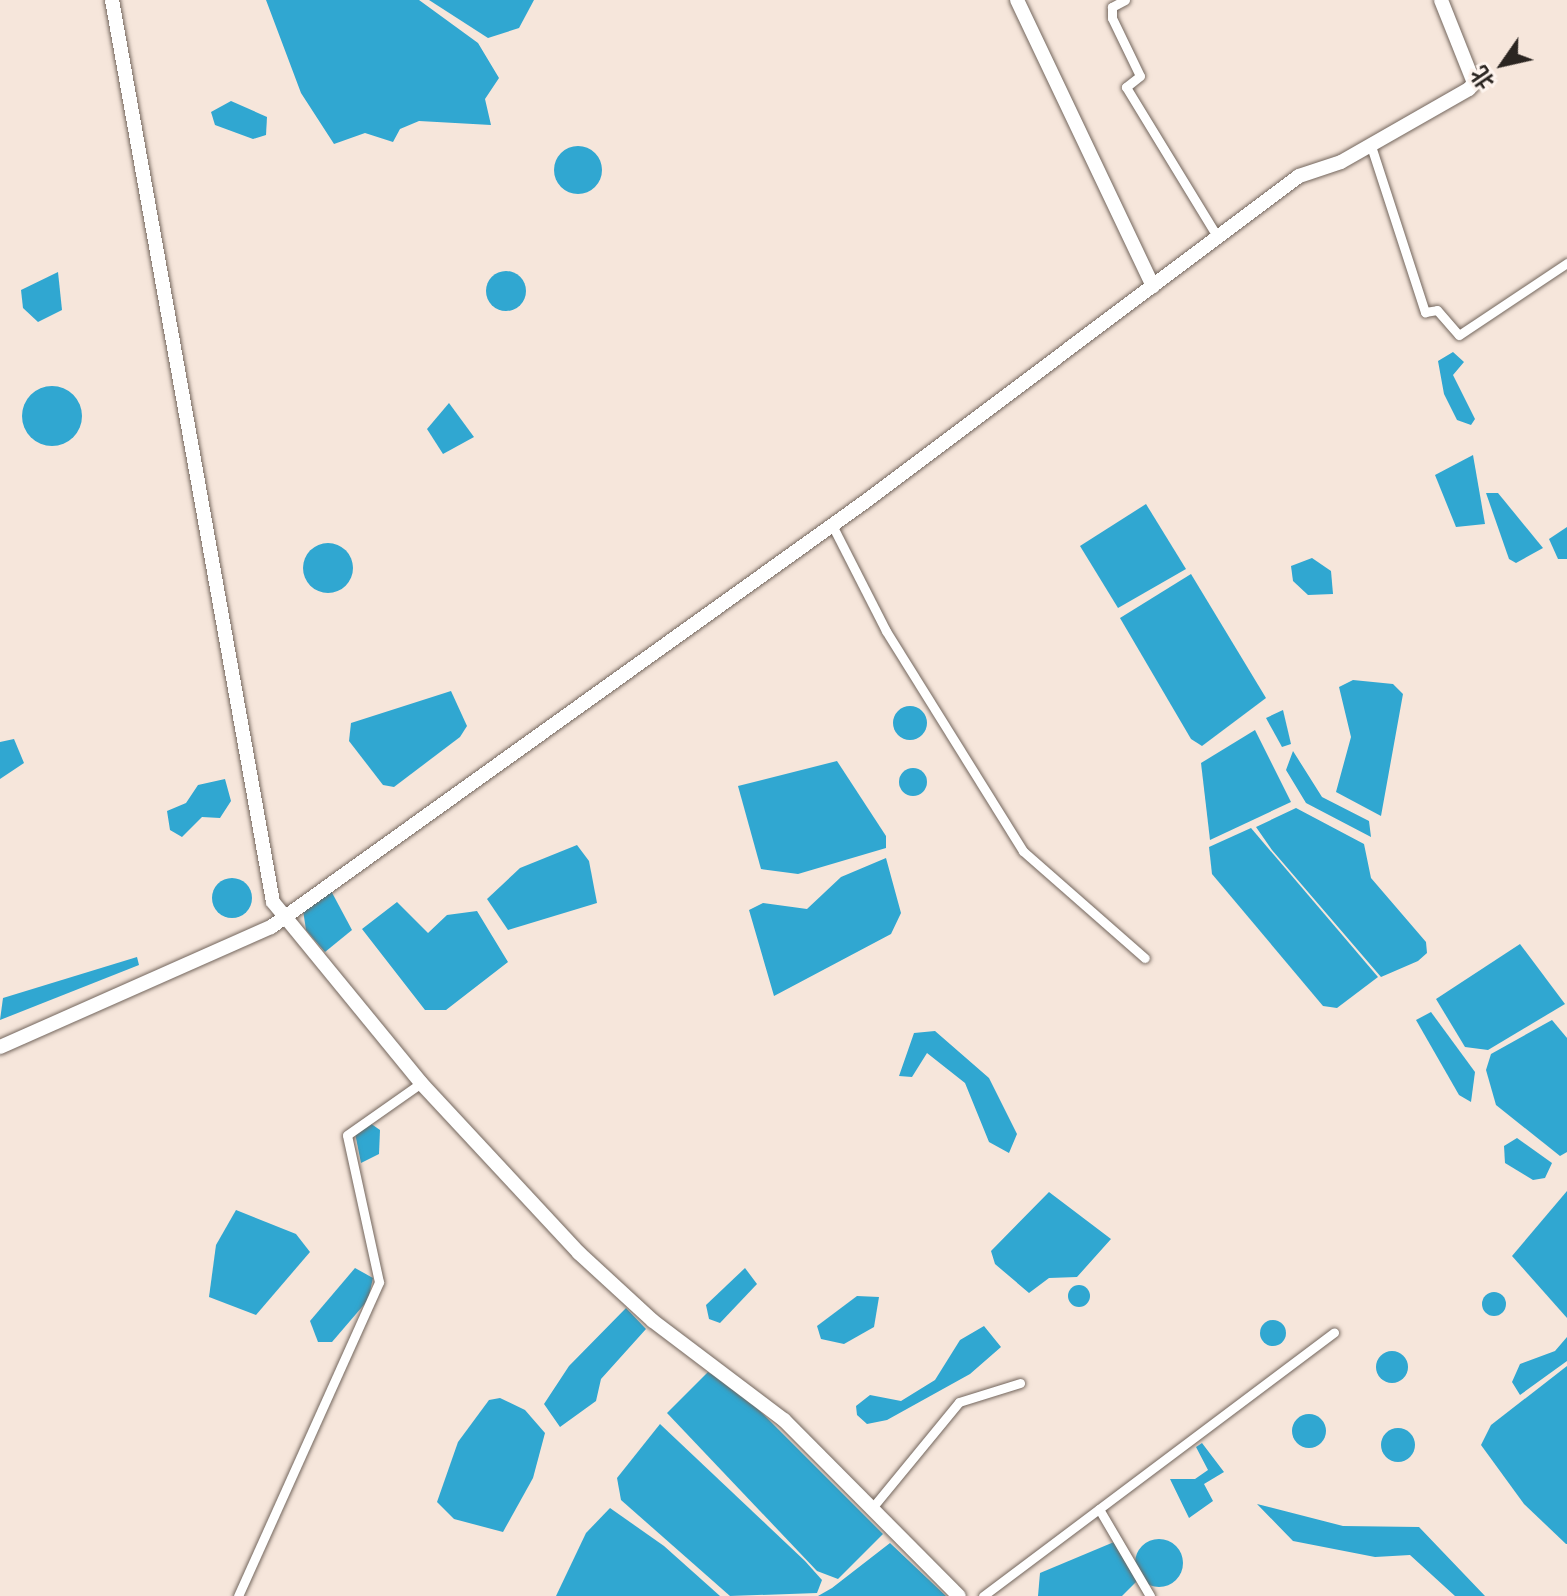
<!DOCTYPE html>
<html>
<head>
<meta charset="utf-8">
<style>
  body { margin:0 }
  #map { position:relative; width:1567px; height:1596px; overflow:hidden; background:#f6e6db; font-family:"Libre Baskerville","Noto Sans SC",serif }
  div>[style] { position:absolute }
  .water>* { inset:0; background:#30a7d1 }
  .round { border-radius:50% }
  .roads { filter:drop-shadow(0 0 2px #73665d) drop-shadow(0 0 2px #73665d) }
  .street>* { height:9px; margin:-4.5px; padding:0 4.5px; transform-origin:4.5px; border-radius:4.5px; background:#fff }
  .secondary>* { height:14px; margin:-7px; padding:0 7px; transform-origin:7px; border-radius:7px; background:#fff }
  span { translate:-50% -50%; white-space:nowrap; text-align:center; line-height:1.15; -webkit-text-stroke:8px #fef4ee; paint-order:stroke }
  .north { position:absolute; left:1463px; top:24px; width:80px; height:80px; -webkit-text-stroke:6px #fef4ee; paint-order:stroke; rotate:236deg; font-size:22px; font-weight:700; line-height:32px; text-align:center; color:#2b2521 }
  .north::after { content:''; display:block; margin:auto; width:28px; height:36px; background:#2b2521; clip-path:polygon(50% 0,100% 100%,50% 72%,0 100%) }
</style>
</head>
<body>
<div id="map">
  <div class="water">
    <div style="clip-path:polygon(266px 0,419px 0,478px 43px,499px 78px,485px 99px,491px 125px,419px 121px,400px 129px,393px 142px,365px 133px,334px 144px,301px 93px)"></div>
    <div style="clip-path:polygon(429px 0,534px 0,519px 28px,488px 38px)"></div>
    <div style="clip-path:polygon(231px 101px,267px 117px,266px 135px,253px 139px,215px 125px,211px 112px)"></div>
    <div class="round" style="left:554px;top:146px;width:48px;height:48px"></div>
    <div class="round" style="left:486px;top:271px;width:40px;height:40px"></div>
    <div style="clip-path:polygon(58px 272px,62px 310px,38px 322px,23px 308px,21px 290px)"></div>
    <div style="clip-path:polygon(1453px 352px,1464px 362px,1453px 375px,1475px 419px,1471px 425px,1457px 420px,1444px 394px,1438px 361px)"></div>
    <div class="round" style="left:22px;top:386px;width:60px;height:60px"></div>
    <div style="clip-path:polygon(449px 403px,474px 437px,443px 454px,427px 429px)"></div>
    <div style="clip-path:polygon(1473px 455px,1485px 524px,1456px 527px,1435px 475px)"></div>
    <div style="clip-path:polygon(1486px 493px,1498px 493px,1543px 548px,1516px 563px,1509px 559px)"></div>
    <div style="clip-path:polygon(1146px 504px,1186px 569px,1118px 608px,1080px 546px)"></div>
    <div style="clip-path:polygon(1567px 527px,1567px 559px,1558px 559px,1549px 539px)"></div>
    <div class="round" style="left:303px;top:543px;width:50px;height:50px"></div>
    <div style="clip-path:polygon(1312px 558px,1331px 571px,1333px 594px,1308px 595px,1293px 581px,1291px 566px)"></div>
    <div style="clip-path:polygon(1191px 574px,1266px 698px,1202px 746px,1191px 739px,1120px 618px)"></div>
    <div style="clip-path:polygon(1353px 680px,1393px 684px,1403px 694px,1381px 816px,1336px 792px,1351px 737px,1339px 687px)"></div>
    <div style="clip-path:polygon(451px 691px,467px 726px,460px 737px,394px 787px,383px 785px,349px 741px,351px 723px)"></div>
    <div class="round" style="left:893px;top:706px;width:34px;height:34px"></div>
    <div style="clip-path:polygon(1283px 710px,1291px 744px,1282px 747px,1266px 718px)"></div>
    <div style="clip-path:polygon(1255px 730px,1291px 802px,1210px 840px,1201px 763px)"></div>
    <div style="clip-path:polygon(14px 739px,24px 763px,0 779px,0 742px)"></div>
    <div style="clip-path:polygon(1293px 751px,1322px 797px,1369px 821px,1371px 837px,1306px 803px,1286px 770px)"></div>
    <div style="clip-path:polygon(837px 761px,886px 836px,886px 848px,798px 874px,761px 869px,738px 786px)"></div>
    <div class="round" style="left:899px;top:768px;width:28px;height:28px"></div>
    <div style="clip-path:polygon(225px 779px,231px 801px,220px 818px,202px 817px,182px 837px,170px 830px,167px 811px,186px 803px,198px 785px)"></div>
    <div style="clip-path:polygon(1296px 808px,1364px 844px,1371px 878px,1426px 942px,1427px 953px,1418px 961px,1381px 977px,1272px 850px,1256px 827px)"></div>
    <div style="clip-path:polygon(1251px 828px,1378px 977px,1337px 1008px,1323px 1006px,1212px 874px,1209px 847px)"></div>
    <div style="clip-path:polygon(577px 845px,589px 861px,597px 903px,508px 930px,487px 899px,520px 868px)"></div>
    <div style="clip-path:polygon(886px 858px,901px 913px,891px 934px,774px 996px,749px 910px,763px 903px,807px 909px,841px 877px)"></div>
    <div class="round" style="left:212px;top:878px;width:40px;height:40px"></div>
    <div style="clip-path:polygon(329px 887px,352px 930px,325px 952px,306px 930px,303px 910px)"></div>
    <div style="clip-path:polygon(397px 902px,428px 933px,447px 915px,477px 911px,508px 962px,446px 1010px,425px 1010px,362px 929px)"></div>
    <div style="clip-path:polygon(1520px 944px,1565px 1004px,1488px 1050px,1465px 1047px,1436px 999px)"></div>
    <div style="clip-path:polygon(137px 957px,139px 965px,0 1020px,3px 998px)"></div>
    <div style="clip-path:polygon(1431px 1012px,1475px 1072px,1471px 1102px,1459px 1095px,1416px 1020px)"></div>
    <div style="clip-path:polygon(1552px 1020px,1567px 1038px,1567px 1152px,1560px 1156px,1496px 1105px,1486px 1070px,1491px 1054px)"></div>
    <div style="clip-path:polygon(935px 1031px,989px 1078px,1017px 1134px,1009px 1153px,989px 1142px,965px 1083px,927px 1053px,912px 1077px,899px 1076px,914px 1033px)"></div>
    <div style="clip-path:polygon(370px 1123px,380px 1130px,379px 1154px,361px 1163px,355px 1133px)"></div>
    <div style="clip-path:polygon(1517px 1138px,1552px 1163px,1545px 1178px,1533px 1180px,1505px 1163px,1504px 1146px)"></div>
    <div style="clip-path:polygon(1567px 1191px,1567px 1318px,1512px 1256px)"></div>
    <div style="clip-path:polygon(1049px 1192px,1111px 1239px,1077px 1277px,1049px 1278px,1029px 1293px,995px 1264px,991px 1251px)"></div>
    <div style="clip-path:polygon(236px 1210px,296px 1234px,310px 1252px,256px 1315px,209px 1297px,216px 1245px)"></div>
    <div style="clip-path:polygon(355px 1268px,373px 1278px,368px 1300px,332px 1342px,318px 1342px,310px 1321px)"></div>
    <div style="clip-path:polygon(745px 1268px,757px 1284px,720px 1323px,709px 1319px,706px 1305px)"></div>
    <div class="round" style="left:1068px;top:1285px;width:22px;height:22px"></div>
    <div class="round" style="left:1482px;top:1292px;width:24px;height:24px"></div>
    <div style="clip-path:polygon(857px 1296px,879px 1297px,874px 1327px,844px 1344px,821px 1339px,817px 1326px)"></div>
    <div style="clip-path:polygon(626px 1308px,646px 1329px,601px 1379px,596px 1401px,560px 1427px,544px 1404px,569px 1366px)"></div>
    <div class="round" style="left:1260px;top:1320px;width:26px;height:26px"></div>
    <div style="clip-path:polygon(984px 1326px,1001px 1347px,970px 1374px,887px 1420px,867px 1424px,857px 1415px,856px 1406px,870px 1395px,901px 1401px,935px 1380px,960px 1340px)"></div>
    <div style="clip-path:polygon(1567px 1337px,1567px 1361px,1520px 1395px,1512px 1382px,1520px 1364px,1555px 1351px)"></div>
    <div class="round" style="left:1376px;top:1351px;width:32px;height:32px"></div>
    <div style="clip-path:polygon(1567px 1366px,1567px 1544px,1566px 1544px,1524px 1504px,1481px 1445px,1491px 1425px)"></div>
    <div style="clip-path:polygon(708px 1372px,741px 1392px,883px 1534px,838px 1579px,817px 1571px,667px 1413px)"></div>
    <div style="clip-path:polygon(500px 1398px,525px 1410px,545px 1433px,533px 1478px,503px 1532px,454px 1519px,437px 1502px,458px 1442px,489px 1400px)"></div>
    <div class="round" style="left:1292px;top:1414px;width:34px;height:34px"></div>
    <div style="clip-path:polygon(660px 1424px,805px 1561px,822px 1580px,817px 1593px,730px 1596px,621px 1500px,617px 1478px)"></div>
    <div class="round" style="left:1381px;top:1428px;width:34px;height:34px"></div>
    <div style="clip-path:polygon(1202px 1443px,1224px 1472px,1204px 1484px,1213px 1501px,1189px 1518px,1170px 1479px,1195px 1479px,1208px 1470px,1196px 1447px)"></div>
    <div style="clip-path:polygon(1257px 1504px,1343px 1526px,1419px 1527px,1485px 1596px,1455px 1596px,1410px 1555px,1375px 1557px,1293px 1541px)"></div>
    <div style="clip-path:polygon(610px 1508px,664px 1546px,720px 1596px,556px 1596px,586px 1533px)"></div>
    <div class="round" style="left:1135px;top:1539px;width:48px;height:48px"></div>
    <div style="clip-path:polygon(1114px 1542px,1137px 1581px,1122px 1596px,1038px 1596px,1040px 1573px)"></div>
    <div style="clip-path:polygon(890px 1543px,946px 1596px,818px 1596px,832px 1588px)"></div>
  </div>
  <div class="roads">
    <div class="street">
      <div style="left:1125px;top:0;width:15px;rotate:152deg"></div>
      <div style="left:1112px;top:7px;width:11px;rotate:90deg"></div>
      <div style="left:1112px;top:18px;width:64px;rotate:64.2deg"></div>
      <div style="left:1140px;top:76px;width:18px;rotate:142deg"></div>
      <div style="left:1126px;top:87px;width:177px;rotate:58.6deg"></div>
      <div style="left:1371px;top:146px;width:175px;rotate:72deg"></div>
      <div style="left:1425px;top:312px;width:12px;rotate:-9deg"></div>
      <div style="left:1437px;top:310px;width:33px;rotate:49deg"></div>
      <div style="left:1459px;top:335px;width:130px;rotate:-33.7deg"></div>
      <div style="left:831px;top:523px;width:121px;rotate:63deg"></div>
      <div style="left:886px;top:631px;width:259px;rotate:58.1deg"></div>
      <div style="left:1023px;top:851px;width:162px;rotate:41.3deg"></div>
      <div style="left:872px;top:1508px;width:137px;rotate:-50.6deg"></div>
      <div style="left:959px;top:1402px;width:64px;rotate:-17.3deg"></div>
      <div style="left:1099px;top:1509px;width:101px;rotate:59.6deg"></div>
      <div style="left:238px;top:1596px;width:344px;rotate:-65.8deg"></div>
      <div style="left:379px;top:1282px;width:150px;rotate:-102.3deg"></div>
      <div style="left:347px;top:1135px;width:90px;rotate:-35.1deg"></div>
      <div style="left:983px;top:1596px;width:439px;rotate:-36.9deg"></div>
    </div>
    <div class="secondary">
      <div style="left:112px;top:0;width:916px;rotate:79.88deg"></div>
      <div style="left:273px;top:902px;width:234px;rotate:50.7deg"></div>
      <div style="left:421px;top:1083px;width:232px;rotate:47.1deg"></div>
      <div style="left:579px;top:1253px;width:100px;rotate:42.6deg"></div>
      <div style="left:653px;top:1321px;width:164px;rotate:37.1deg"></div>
      <div style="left:784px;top:1420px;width:248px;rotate:45.2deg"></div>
      <div style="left:1017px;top:0;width:317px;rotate:64.6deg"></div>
      <div style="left:0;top:1047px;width:296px;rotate:-23.9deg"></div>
      <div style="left:271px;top:927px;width:732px;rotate:-35.6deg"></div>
      <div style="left:866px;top:501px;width:541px;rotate:-36.89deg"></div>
      <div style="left:1299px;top:176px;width:44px;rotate:-18.4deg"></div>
      <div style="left:1341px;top:162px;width:147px;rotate:-29.7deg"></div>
      <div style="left:1469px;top:89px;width:8px;rotate:-50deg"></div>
      <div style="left:1474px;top:83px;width:89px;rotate:-111.7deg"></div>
    </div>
  </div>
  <div class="north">北</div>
</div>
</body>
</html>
